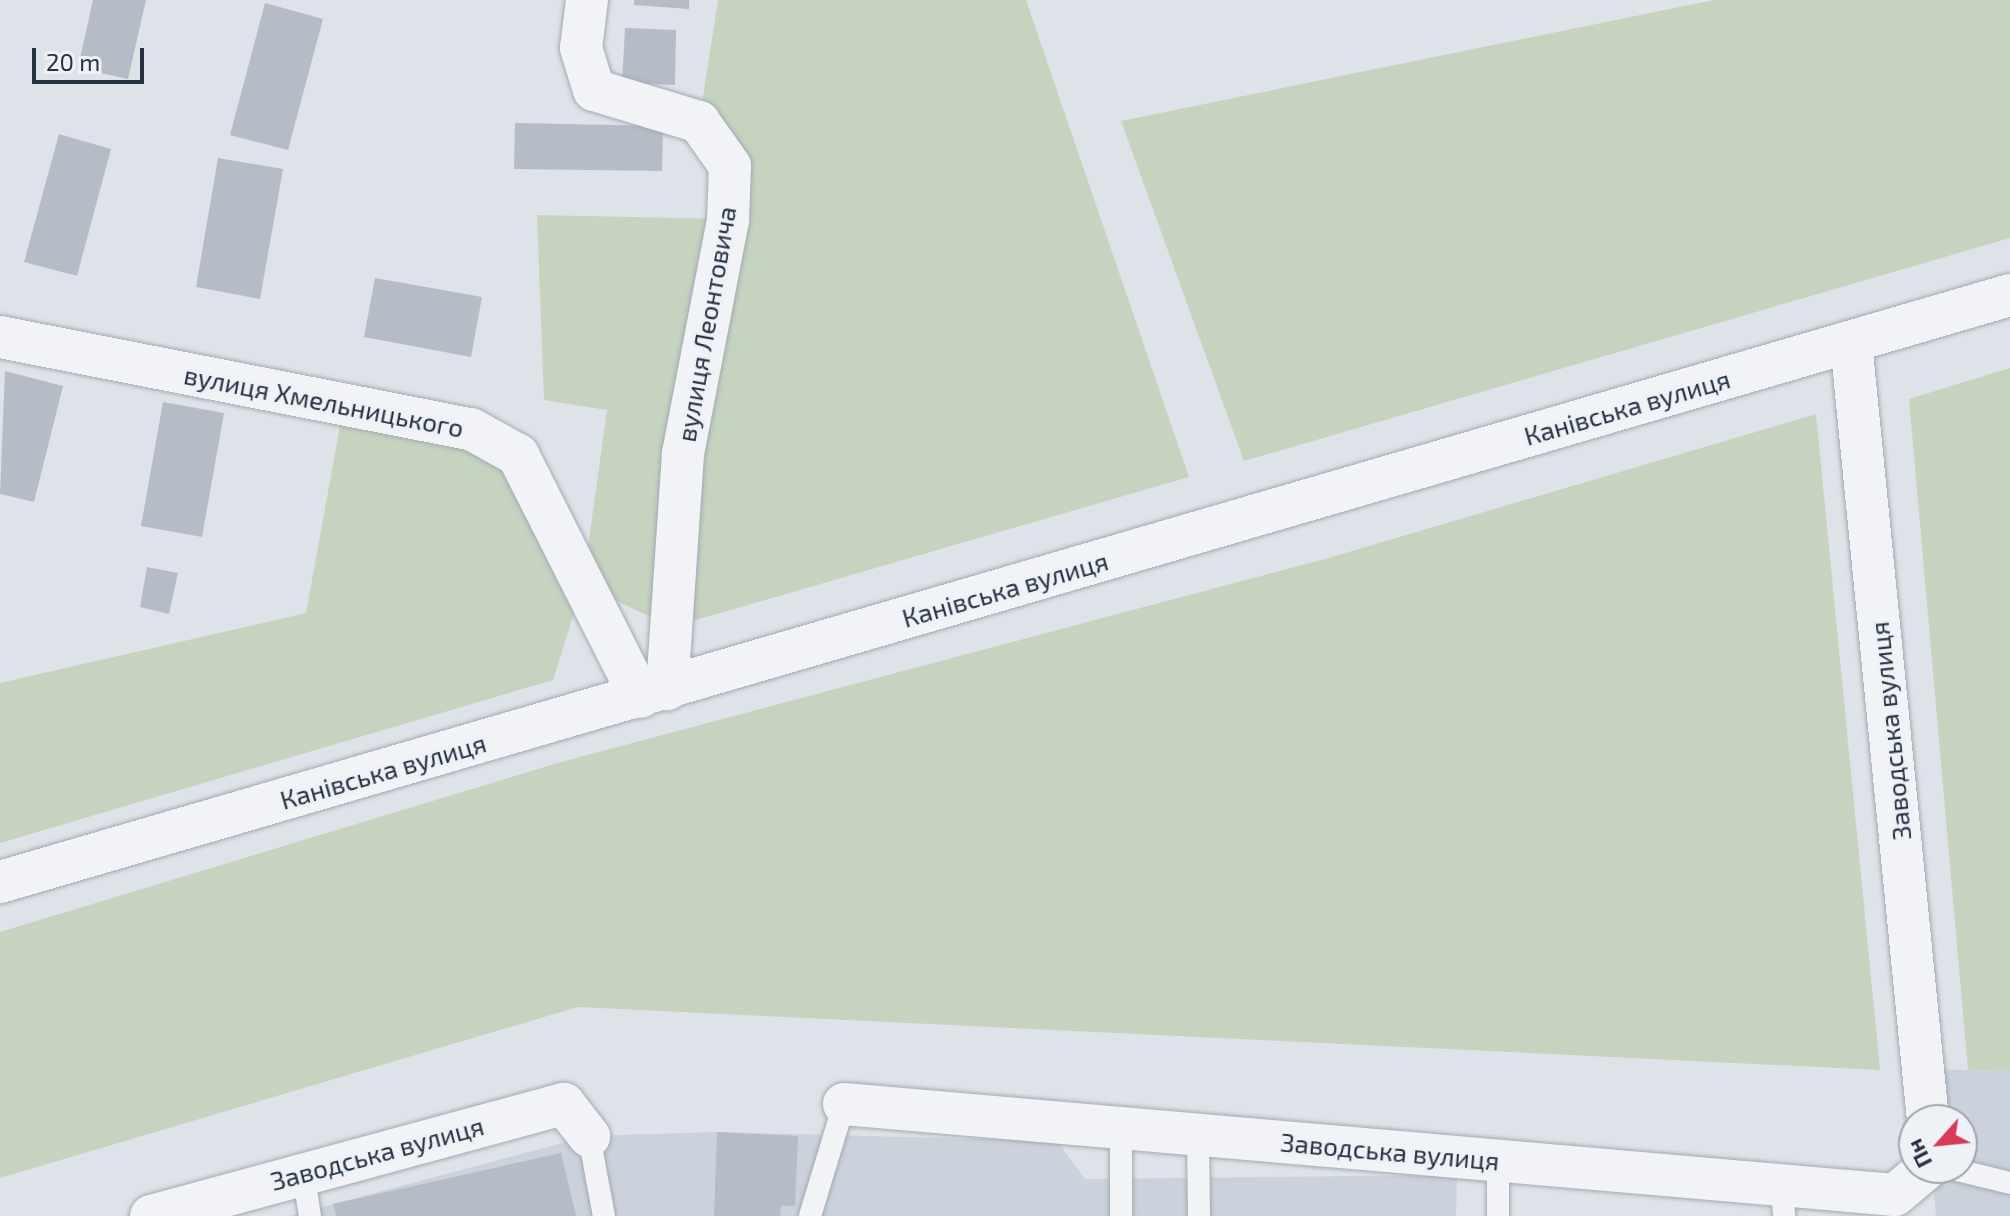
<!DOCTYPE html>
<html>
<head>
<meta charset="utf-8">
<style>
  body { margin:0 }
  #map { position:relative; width:2010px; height:1216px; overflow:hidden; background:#dee3e9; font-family:"Exo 2",sans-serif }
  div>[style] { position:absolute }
  .built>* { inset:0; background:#ccd2db }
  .green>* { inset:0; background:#c5d3bf }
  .building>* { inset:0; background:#b5bcc6 }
  .roads { filter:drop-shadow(0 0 2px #a3aab3) drop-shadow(0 0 2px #a3aab3) }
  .lane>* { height:22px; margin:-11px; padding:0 11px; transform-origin:11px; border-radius:11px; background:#f1f3f7 }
  .street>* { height:42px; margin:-21px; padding:0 21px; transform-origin:21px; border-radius:21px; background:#f1f3f7 }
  span { translate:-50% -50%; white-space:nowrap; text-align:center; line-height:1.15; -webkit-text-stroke:7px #eef2f6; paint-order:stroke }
  .street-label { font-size:26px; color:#263141 }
  .north { position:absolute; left:1898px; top:1104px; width:80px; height:80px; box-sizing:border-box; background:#eef2f6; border:2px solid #9ea5ae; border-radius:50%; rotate:243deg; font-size:22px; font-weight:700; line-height:32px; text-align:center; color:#263141 }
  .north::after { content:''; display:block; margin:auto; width:28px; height:36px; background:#d73a5a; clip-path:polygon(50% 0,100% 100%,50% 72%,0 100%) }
  .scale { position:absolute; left:32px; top:48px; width:112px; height:36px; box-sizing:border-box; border:4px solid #263141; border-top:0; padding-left:10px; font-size:24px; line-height:28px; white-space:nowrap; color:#263141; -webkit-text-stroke:6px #eef2f6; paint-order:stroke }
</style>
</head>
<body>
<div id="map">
  <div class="built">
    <div style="clip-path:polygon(1924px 1069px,2010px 1071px,2010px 1216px,1936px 1216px,1932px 1168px,1962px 1168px,1962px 1120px,1928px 1120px)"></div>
    <div style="clip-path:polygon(717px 1132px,1057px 1141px,1085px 1179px,1457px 1175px,1456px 1216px,288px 1216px,589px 1136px)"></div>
  </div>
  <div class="green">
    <div style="clip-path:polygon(718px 0,1026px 0,1189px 477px,672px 627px,583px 585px,553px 680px,0 843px,0 683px,306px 613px,344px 404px,518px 455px,583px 583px,607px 410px,544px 400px,537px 215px,728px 219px,699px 122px)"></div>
    <div style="clip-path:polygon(1714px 0,2010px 0,2010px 238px,1244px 461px,1121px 121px)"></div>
    <div style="clip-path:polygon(2010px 368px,2010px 1071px,1968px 1070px,1909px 399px)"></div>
    <div style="clip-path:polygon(1816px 414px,1880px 1070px,578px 1007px,0 1178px,0 932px,561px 762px,1325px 559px)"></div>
  </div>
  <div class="building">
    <div style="clip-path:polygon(93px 0,146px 0,128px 79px,78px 68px)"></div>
    <div style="clip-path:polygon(634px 0,689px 0,689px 9px,634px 5px)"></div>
    <div style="clip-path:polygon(265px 3px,323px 19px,288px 150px,230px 135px)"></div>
    <div style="clip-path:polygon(625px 28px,676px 30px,675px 85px,622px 83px)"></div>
    <div style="clip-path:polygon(515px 123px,663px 126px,662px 171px,514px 169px)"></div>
    <div style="clip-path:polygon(59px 134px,111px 149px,77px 276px,24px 262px)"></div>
    <div style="clip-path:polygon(218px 158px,283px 169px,260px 299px,196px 287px)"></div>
    <div style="clip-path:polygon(375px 278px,482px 297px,471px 357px,364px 337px)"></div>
    <div style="clip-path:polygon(5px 371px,63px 386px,34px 502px,0 494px)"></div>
    <div style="clip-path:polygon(163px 402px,224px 413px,202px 537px,141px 526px)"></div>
    <div style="clip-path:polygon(147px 567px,178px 573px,169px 614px,140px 607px)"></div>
    <div style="clip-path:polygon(717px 1132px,798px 1136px,795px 1206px,781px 1206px,780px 1216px,714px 1216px)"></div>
    <div style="clip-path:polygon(561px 1153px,576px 1216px,336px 1216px,333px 1204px)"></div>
  </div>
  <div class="roads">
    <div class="lane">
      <div style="left:1121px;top:1128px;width:88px;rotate:90deg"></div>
      <div style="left:1198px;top:1134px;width:82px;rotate:89.3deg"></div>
      <div style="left:589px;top:1136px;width:81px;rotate:79.4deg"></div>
      <div style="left:1498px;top:1160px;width:56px;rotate:90deg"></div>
      <div style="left:1949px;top:1168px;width:63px;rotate:13.8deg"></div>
      <div style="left:303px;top:1172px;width:45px;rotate:81deg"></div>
      <div style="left:1781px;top:1185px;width:31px;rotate:84deg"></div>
      <div style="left:810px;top:1216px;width:117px;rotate:-73.1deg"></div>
    </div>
    <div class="street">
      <div style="left:587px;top:0;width:48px;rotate:97.1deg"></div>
      <div style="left:581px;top:48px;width:44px;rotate:72.8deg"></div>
      <div style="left:594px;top:90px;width:110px;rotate:16.9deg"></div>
      <div style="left:699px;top:122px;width:54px;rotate:54.8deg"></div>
      <div style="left:730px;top:166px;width:54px;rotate:92.1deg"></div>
      <div style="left:728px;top:220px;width:238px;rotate:100.9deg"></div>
      <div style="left:683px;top:454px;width:236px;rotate:93.9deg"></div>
      <div style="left:0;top:337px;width:480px;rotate:11.1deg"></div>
      <div style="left:471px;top:429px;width:54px;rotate:29deg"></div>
      <div style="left:518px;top:455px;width:271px;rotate:63.2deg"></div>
      <div style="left:1851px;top:342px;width:782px;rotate:84.35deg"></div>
      <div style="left:0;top:882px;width:2094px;rotate:-16.28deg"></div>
      <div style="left:844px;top:1104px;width:1055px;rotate:4.95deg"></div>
      <div style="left:1895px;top:1195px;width:42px;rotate:-40.2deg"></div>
      <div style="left:151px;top:1216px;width:428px;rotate:-15.2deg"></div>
      <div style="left:564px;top:1104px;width:41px;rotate:52deg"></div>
    </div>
  </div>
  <div class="street-label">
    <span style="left:706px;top:324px;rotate:-80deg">вулиця Леонтовича</span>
    <span style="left:324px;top:401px;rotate:11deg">вулиця Хмельницького</span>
    <span style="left:1627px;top:407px;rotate:-16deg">Канівська вулиця</span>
    <span style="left:1005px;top:589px;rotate:-16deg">Канівська вулиця</span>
    <span style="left:1890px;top:731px;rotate:-96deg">Заводська вулиця</span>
    <span style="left:383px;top:771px;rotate:-16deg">Канівська вулиця</span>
    <span style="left:1390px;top:1151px;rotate:5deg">Заводська вулиця</span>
    <span style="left:377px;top:1153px;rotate:-15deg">Заводська вулиця</span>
  </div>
  <div class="north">Пн</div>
  <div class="scale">20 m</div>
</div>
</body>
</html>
